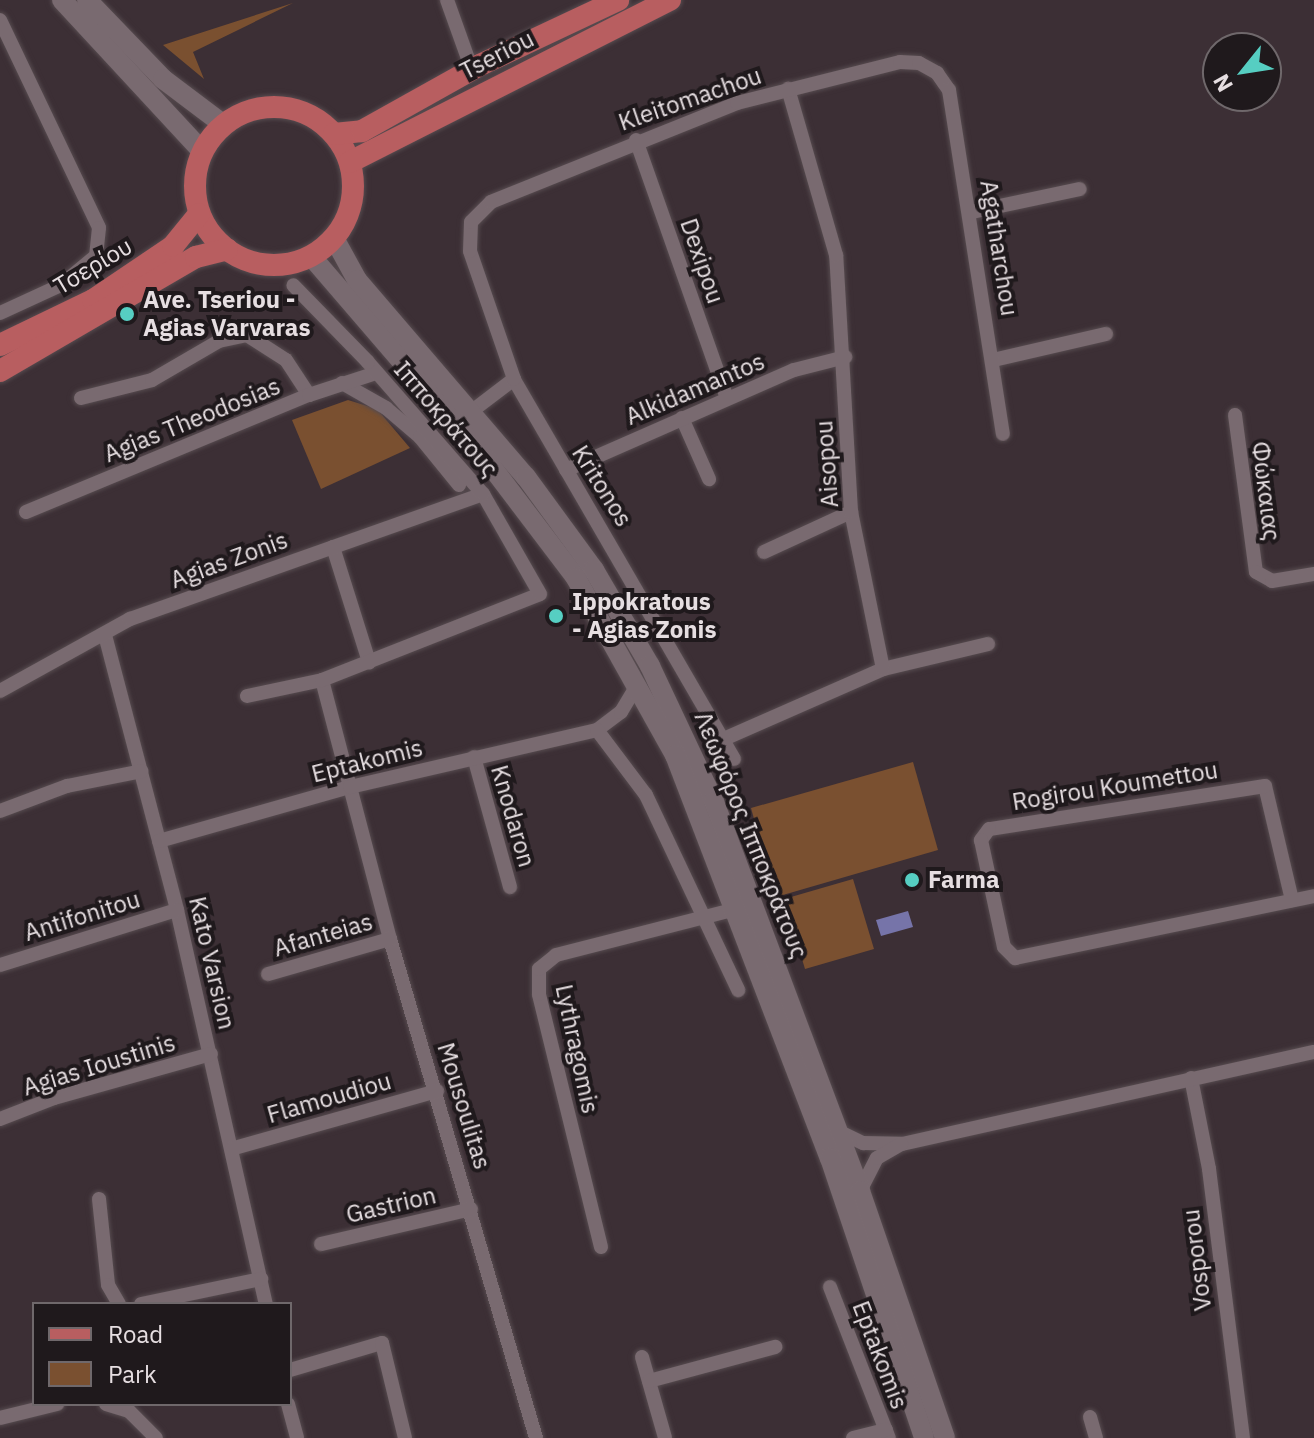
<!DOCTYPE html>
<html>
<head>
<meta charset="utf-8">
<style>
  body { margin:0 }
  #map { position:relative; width:1314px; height:1438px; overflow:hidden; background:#3c2f35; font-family:"IBM Plex Sans",sans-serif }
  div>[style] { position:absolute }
  .green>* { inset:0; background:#7a5030 }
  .water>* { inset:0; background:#7674a9 }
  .roads { filter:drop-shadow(0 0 2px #564b4f) drop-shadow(0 0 2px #564b4f) }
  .street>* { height:14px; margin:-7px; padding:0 7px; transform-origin:7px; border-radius:7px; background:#796a70 }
  .secondary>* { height:20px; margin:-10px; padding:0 10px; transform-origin:10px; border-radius:10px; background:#796a70 }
  .primary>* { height:22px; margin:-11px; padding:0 11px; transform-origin:11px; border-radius:11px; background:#b85e60 }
  .primary>.ring { margin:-11px; padding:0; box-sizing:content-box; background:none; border:22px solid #b85e60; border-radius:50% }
  .dots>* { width:22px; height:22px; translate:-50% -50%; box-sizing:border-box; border:4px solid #1f191c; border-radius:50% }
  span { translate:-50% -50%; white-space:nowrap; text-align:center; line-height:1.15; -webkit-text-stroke:8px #1f191c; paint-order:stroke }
  .street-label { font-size:24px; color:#e6dee1 }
  .poi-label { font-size:24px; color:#e6dee1; font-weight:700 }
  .left { translate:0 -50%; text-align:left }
  .legend { position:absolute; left:32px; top:1302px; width:260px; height:104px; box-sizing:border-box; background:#1f191c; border:2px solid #6f686b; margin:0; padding:10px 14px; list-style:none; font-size:24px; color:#e6dee1 }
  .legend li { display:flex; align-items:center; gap:16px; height:40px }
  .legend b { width:40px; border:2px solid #6f686b }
  .north { position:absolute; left:1202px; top:32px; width:80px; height:80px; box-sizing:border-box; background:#1f191c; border:2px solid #6f686b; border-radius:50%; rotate:240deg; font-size:22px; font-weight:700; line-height:32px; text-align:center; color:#e6dee1 }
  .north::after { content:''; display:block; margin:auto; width:28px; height:36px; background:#56cec2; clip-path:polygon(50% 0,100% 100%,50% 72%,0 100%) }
</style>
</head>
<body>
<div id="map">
  <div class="green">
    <div style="clip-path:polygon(293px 3px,193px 52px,204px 79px,163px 45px)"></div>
    <div style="clip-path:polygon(348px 400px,377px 409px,410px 448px,321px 489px,292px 420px)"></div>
    <div style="clip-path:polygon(913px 762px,938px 850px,776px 897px,751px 808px)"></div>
    <div style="clip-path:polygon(853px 879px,874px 949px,805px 969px,784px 899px)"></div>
  </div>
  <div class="water">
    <div style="clip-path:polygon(908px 911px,913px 927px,881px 936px,876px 920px)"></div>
  </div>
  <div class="roads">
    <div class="street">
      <div style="left:447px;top:0;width:74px;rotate:70.3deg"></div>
      <div style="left:0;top:20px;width:230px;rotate:64.5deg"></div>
      <div style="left:99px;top:228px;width:28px;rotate:96deg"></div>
      <div style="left:96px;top:256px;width:45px;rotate:140.4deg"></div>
      <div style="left:61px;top:285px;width:67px;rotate:155.3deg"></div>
      <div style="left:636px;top:140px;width:274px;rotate:70.6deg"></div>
      <div style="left:972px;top:212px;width:110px;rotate:-12deg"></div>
      <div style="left:993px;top:360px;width:116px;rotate:-13deg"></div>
      <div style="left:342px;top:383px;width:51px;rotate:29.6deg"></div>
      <div style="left:386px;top:408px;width:45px;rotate:40.5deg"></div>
      <div style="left:420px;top:437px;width:62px;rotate:50.9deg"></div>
      <div style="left:81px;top:398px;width:73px;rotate:-14.2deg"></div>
      <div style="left:152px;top:380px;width:78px;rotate:-30.2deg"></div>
      <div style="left:219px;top:341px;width:29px;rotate:-12deg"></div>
      <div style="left:247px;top:335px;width:46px;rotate:32.7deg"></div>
      <div style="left:286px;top:360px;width:42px;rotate:56.7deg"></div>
      <div style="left:472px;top:411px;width:53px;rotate:-37.3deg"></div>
      <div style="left:1235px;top:415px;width:158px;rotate:82.4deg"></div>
      <div style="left:1256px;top:572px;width:18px;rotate:29deg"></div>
      <div style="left:1272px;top:581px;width:43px;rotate:-9.5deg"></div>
      <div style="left:682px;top:418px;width:67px;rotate:66.1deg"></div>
      <div style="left:566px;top:470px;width:249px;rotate:-23.7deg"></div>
      <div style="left:794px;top:370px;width:53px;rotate:-14.3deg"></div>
      <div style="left:26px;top:512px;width:306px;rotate:-22.5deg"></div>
      <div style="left:309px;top:395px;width:71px;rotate:-18.2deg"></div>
      <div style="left:333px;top:547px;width:121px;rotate:72.6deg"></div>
      <div style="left:764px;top:552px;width:96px;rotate:-24.7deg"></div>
      <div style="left:105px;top:635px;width:284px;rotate:75.3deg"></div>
      <div style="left:177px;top:910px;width:404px;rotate:77.3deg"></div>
      <div style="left:883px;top:669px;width:108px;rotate:-13.4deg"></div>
      <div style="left:322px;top:680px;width:268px;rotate:75.3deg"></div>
      <div style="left:390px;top:939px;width:520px;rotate:73.69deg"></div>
      <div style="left:0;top:691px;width:149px;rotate:-29deg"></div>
      <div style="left:130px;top:619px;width:374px;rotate:-19.5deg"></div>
      <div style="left:247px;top:696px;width:77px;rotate:-12deg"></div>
      <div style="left:322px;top:680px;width:234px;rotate:-21.5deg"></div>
      <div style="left:540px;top:594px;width:115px;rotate:-119.7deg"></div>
      <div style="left:483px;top:494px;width:175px;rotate:-131.1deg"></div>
      <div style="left:368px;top:362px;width:107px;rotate:-134.2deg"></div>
      <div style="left:597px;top:730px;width:30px;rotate:-37deg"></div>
      <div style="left:621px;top:712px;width:31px;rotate:-59deg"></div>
      <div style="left:726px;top:738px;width:171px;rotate:-23.7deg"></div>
      <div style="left:883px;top:669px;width:160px;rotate:-101.5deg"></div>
      <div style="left:851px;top:512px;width:257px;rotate:-93.3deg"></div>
      <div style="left:836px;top:255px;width:173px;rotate:-106.1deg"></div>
      <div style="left:474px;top:757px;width:135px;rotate:74.5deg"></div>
      <div style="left:734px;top:759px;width:439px;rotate:-120.1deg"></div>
      <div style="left:514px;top:379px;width:135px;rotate:-109deg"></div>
      <div style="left:470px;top:251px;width:29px;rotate:-88deg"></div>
      <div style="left:471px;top:222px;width:28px;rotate:-45deg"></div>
      <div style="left:491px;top:202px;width:265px;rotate:-21.9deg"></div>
      <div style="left:737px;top:103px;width:168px;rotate:-14.1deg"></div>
      <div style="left:900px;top:62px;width:19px;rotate:3deg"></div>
      <div style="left:919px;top:63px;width:21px;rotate:29deg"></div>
      <div style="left:937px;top:73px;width:21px;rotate:55deg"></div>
      <div style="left:949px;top:90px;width:348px;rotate:81.1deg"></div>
      <div style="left:0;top:811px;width:72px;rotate:-20.5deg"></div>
      <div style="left:67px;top:786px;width:76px;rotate:-11.3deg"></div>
      <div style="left:159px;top:841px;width:198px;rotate:-15.8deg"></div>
      <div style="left:350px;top:787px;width:253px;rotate:-13deg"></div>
      <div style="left:597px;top:730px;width:81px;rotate:53deg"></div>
      <div style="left:646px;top:795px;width:216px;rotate:64.7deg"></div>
      <div style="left:1292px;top:900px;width:117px;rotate:-103.3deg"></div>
      <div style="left:1265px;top:786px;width:279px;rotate:171.1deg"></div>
      <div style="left:989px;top:829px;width:14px;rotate:126deg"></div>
      <div style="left:981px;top:840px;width:109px;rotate:77.9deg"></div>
      <div style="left:1004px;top:947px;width:16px;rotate:45deg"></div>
      <div style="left:1015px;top:958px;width:305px;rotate:-11.7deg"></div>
      <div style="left:0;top:965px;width:185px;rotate:-17.3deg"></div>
      <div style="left:268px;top:974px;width:127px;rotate:-16deg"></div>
      <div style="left:1191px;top:1078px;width:93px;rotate:78.8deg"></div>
      <div style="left:1209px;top:1169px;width:271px;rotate:82.8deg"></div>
      <div style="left:0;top:1119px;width:58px;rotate:-21.3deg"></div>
      <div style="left:54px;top:1098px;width:163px;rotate:-15.7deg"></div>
      <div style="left:838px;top:1131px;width:28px;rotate:26deg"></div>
      <div style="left:863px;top:1143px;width:39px;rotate:1deg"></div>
      <div style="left:902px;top:1144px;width:422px;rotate:-12.6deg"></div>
      <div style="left:234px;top:1148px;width:211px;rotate:-15.7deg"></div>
      <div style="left:860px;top:1191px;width:37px;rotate:-63deg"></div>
      <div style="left:877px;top:1158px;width:28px;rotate:-30deg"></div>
      <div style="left:99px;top:1199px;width:86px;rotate:84deg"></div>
      <div style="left:108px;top:1285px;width:22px;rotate:60deg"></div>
      <div style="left:321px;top:1244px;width:154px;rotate:-13.1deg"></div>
      <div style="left:601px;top:1247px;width:260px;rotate:-103.8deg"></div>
      <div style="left:539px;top:994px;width:25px;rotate:-90deg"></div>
      <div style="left:539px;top:969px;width:22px;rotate:-39deg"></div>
      <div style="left:556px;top:955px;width:187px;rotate:-14.3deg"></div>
      <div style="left:830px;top:1287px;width:162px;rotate:68.7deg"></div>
      <div style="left:141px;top:1304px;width:123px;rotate:-11.8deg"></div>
      <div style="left:642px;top:1357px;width:84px;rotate:74.1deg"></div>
      <div style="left:290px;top:1370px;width:96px;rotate:-16.4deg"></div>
      <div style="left:382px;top:1343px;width:98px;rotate:76.4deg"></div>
      <div style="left:649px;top:1381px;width:131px;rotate:-15.1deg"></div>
      <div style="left:106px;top:1404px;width:24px;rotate:17deg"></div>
      <div style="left:129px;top:1411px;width:38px;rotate:45deg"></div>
      <div style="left:288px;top:1404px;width:35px;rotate:75deg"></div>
      <div style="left:1090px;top:1417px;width:22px;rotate:74deg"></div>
      <div style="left:0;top:1418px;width:59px;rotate:-13.8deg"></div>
      <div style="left:853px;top:1438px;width:34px;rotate:-14deg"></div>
    </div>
    <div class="secondary">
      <div style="left:62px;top:0;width:206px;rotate:47.2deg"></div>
      <div style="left:87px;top:0;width:110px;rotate:46.1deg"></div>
      <div style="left:163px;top:79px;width:76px;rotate:37deg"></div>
      <div style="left:334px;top:238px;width:48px;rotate:61.3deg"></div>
      <div style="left:357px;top:280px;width:260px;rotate:49.4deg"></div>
      <div style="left:526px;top:477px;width:115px;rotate:53.8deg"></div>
      <div style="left:594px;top:570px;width:111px;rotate:59.7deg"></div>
      <div style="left:650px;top:666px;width:150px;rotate:64.8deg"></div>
      <div style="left:714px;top:802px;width:415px;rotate:69.4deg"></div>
      <div style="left:860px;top:1191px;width:261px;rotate:71deg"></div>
      <div style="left:311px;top:256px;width:267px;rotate:49.3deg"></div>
      <div style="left:485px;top:458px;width:151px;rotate:52.8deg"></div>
      <div style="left:576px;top:578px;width:203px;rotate:60.8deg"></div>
      <div style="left:675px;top:755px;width:432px;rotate:69deg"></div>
      <div style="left:830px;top:1158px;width:295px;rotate:71.4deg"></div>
    </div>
    <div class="primary">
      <div class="ring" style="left:195px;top:107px;width:136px;height:136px"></div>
      <div style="left:334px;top:134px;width:28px;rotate:-6deg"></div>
      <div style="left:362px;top:131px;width:135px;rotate:-29.2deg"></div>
      <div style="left:480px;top:65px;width:153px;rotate:-25.2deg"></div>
      <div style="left:350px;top:162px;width:359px;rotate:-26.9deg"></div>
      <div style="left:0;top:345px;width:103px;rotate:-25.8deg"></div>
      <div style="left:93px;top:300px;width:97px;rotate:-34deg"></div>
      <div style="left:173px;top:246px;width:41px;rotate:-50.9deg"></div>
      <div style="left:0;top:371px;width:227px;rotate:-30.2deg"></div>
      <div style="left:196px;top:257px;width:32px;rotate:-14deg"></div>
    </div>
  </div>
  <div class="dots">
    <div style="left:127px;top:314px;background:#56cec2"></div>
    <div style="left:556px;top:616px;background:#56cec2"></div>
    <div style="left:912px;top:880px;background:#56cec2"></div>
  </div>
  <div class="street-label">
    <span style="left:497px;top:55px;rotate:-27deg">Tseriou</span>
    <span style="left:690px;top:99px;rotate:-19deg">Kleitomachou</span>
    <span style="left:999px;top:248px;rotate:81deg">Agatharchou</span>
    <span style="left:702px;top:261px;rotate:71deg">Dexipou</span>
    <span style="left:93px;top:266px;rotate:-31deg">Τσερίου</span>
    <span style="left:695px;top:389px;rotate:-23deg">Alkidamantos</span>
    <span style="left:446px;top:419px;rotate:49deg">Ιπποκράτους</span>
    <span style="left:192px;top:420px;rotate:-22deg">Agias Theodosias</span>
    <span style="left:827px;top:464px;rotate:-94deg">Aisopou</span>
    <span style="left:602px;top:486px;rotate:58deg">Kritonos</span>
    <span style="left:1266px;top:491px;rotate:83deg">Φώκαιας</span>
    <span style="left:229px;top:560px;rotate:-20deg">Agias Zonis</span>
    <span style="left:367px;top:761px;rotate:-14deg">Eptakomis</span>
    <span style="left:1115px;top:786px;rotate:-9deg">Rogirou Koumettou</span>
    <span style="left:513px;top:816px;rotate:74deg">Knodaron</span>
    <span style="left:751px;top:835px;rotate:68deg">Λεωφόρος Ιπποκράτους</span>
    <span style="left:82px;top:916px;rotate:-17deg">Antifonitou</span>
    <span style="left:323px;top:935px;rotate:-16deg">Afanteias</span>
    <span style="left:212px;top:963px;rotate:77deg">Kato Varsion</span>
    <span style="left:577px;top:1049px;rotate:78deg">Lythragomis</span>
    <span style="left:99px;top:1065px;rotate:-17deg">Agias Ioustinis</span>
    <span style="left:329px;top:1098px;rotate:-16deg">Flamoudiou</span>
    <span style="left:464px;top:1106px;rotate:73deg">Mousoulitas</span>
    <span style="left:391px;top:1205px;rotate:-13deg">Gastrion</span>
    <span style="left:1197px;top:1260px;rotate:-97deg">Vosporou</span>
    <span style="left:880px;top:1355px;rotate:69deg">Eptakomis</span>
  </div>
  <div class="poi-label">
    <span class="left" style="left:143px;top:314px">Ave. Tseriou -<br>Agias Varvaras</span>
    <span class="left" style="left:572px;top:616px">Ippokratous<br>- Agias Zonis</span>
    <span class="left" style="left:928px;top:880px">Farma</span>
  </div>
  <ul class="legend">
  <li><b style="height:10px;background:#b85e60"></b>Road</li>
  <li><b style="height:22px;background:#7a5030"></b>Park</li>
  </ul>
  <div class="north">N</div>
</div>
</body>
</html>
